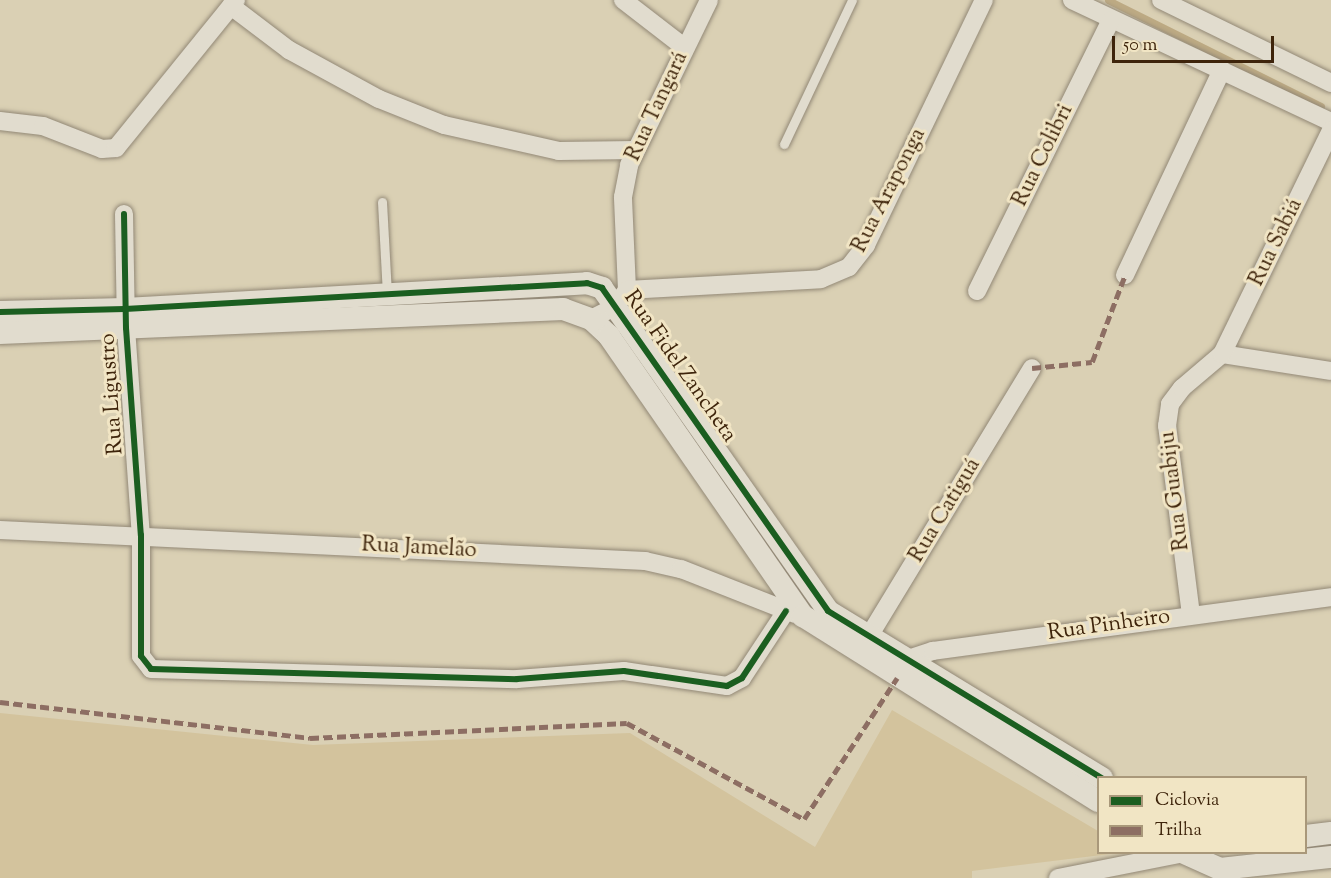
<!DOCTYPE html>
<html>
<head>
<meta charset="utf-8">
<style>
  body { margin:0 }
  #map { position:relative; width:1331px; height:878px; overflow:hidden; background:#dad0b4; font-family:"Sorts Mill Goudy",serif }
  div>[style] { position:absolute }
  .green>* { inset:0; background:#d3c39d }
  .stream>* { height:7px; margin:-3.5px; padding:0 3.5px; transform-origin:3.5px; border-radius:3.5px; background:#bdaa84 }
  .roads { filter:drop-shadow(0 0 2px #928876) drop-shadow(0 0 2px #928876) }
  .service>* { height:9px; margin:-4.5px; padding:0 4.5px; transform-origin:4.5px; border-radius:4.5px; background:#e1dcce }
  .minor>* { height:18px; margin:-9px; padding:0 9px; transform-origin:9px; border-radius:9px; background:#e1dcce }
  .tertiary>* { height:22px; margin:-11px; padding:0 11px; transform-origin:11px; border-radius:11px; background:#e1dcce }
  .quiet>* { height:4.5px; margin-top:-2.25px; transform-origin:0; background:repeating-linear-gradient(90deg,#8d6e63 0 9px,transparent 0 13.5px) }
  .cycleway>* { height:6px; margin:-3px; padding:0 3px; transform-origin:3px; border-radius:3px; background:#1b5e20 }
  span { translate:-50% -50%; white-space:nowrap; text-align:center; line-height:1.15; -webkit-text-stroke:6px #f1e5c4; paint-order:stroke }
  .street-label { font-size:22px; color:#3e240b }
  .legend { position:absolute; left:1097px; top:776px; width:210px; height:78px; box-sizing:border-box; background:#f1e5c4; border:2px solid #a9987a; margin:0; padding:8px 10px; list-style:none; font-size:18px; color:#3e240b }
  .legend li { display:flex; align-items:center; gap:12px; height:30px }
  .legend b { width:30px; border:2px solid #a9987a }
  .scale { position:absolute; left:1112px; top:36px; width:162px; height:27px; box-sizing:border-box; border:3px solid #3e240b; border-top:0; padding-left:8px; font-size:18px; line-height:21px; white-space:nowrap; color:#3e240b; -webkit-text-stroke:4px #f1e5c4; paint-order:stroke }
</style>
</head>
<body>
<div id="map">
  <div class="green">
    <div style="clip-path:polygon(892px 710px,1098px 831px,1098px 852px,1118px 853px,972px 871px,972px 878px,0 878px,0 713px,313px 745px,630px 733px,815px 847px)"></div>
  </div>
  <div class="stream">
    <div style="left:1108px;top:0;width:238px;rotate:26.5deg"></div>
  </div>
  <div class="roads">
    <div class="service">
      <div style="left:784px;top:144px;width:159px;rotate:-64.7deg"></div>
      <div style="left:382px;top:202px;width:92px;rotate:86.9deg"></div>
    </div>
    <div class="minor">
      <div style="left:623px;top:0;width:78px;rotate:37.7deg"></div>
      <div style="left:1072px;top:0;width:286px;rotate:25.2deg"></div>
      <div style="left:1161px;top:0;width:189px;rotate:26deg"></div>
      <div style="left:231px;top:6px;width:73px;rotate:37.2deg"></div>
      <div style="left:289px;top:50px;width:102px;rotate:28.6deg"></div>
      <div style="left:379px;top:99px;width:70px;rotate:21.8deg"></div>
      <div style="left:444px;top:125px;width:118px;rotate:12.7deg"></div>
      <div style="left:559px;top:151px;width:77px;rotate:-0.7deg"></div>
      <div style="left:0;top:121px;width:43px;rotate:6.6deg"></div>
      <div style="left:43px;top:126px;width:63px;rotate:21.3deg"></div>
      <div style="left:102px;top:149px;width:14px;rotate:-4deg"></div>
      <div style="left:116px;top:148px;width:191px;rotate:-51deg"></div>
      <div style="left:124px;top:214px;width:114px;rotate:89deg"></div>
      <div style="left:126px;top:328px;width:208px;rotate:85.9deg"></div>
      <div style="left:141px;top:535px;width:121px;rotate:90deg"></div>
      <div style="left:141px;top:656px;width:16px;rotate:52deg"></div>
      <div style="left:151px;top:669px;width:366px;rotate:1.6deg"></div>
      <div style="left:517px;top:679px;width:107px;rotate:-4.3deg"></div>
      <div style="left:624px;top:671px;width:104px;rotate:8.3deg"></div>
      <div style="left:727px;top:686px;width:17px;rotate:-28deg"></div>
      <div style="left:742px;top:678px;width:80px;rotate:-56.7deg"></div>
      <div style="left:1125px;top:275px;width:227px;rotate:-64.7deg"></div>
      <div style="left:627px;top:290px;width:93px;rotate:-92.5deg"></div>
      <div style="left:623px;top:197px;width:33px;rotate:-79deg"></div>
      <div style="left:629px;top:165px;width:183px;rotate:-64.1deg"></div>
      <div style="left:977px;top:291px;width:302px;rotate:-63.7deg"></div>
      <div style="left:591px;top:319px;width:27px;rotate:-27deg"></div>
      <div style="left:615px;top:307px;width:21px;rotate:-55deg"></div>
      <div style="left:627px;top:290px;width:194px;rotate:-3.2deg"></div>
      <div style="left:821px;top:279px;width:30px;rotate:-23deg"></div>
      <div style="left:849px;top:267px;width:28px;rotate:-52deg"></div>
      <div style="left:866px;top:245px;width:272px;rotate:-64.3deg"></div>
      <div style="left:1222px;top:354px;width:110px;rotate:8.9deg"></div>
      <div style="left:0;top:530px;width:646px;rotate:2.75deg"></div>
      <div style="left:645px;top:561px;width:37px;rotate:13deg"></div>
      <div style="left:681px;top:569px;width:123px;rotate:21.5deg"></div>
      <div style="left:1191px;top:615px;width:191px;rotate:-97.2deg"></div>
      <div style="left:1167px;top:426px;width:22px;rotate:-82deg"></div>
      <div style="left:1170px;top:404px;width:20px;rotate:-53deg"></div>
      <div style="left:1182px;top:388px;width:52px;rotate:-40.4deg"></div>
      <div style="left:1222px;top:354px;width:248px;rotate:-64deg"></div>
      <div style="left:863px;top:646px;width:325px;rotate:-58.7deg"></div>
      <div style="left:904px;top:668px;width:12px;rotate:-55deg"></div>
      <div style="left:911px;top:658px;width:23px;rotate:-18deg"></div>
      <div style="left:933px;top:651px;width:402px;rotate:-7.7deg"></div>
      <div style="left:1058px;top:878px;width:134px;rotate:-11.2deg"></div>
    </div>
    <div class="tertiary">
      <div style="left:0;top:312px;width:125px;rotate:-1.4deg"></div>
      <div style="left:125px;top:309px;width:463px;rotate:-3.2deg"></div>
      <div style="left:587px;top:283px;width:16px;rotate:18deg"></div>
      <div style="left:602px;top:288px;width:394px;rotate:55deg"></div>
      <div style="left:828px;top:611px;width:321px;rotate:31.4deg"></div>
      <div style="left:0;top:333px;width:564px;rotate:-2.44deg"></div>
      <div style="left:563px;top:309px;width:30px;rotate:20deg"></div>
      <div style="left:591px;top:319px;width:25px;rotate:43deg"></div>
      <div style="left:609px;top:336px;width:341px;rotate:55.3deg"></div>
      <div style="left:803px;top:616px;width:348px;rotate:32.1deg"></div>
      <div style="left:1306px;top:836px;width:25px;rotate:-7deg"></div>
      <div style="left:1182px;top:852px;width:42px;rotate:24.1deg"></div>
      <div style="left:1220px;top:869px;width:112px;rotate:-6.2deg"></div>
    </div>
  </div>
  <div class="quiet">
    <div style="left:1032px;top:368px;width:60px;rotate:-5.7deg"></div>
    <div style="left:1092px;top:362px;width:93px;rotate:-69.2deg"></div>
    <div style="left:0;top:702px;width:312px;rotate:6.6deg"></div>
    <div style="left:310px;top:738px;width:317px;rotate:-2.7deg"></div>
    <div style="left:627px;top:723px;width:201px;rotate:28.5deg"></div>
    <div style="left:804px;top:819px;width:169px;rotate:-56.6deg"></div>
  </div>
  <div class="cycleway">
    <div style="left:124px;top:214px;width:114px;rotate:89deg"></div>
    <div style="left:126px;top:328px;width:208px;rotate:85.9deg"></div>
    <div style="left:141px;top:535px;width:121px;rotate:90deg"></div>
    <div style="left:141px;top:656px;width:16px;rotate:52deg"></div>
    <div style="left:151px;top:669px;width:366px;rotate:1.6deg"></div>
    <div style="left:517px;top:679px;width:107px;rotate:-4.3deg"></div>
    <div style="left:624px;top:671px;width:104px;rotate:8.3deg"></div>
    <div style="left:727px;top:686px;width:17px;rotate:-28deg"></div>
    <div style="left:742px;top:678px;width:80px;rotate:-56.7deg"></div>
    <div style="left:0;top:312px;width:125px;rotate:-1.4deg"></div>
    <div style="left:125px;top:309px;width:463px;rotate:-3.2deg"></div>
    <div style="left:587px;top:283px;width:16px;rotate:18deg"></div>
    <div style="left:602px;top:288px;width:394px;rotate:55deg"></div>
    <div style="left:828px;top:611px;width:321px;rotate:31.4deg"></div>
  </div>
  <div class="street-label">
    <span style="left:658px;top:107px;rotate:-65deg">Rua Tangará</span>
    <span style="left:1044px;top:156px;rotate:-64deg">Rua Colibri</span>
    <span style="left:890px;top:191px;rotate:-63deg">Rua Araponga</span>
    <span style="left:1277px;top:243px;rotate:-64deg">Rua Sabiá</span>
    <span style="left:679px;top:367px;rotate:55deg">Rua Fidel Zancheta</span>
    <span style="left:113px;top:394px;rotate:-94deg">Rua Ligustro</span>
    <span style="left:1176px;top:491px;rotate:-97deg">Rua Guabiju</span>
    <span style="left:946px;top:511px;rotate:-59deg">Rua Catiguá</span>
    <span style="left:419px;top:549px;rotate:3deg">Rua Jamelão</span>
    <span style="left:1109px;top:626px;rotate:-8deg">Rua Pinheiro</span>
  </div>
  <ul class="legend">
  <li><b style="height:8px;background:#1b5e20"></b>Ciclovia</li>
  <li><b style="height:8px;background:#8d6e63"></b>Trilha</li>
  </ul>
  <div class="scale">50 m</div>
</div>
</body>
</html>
